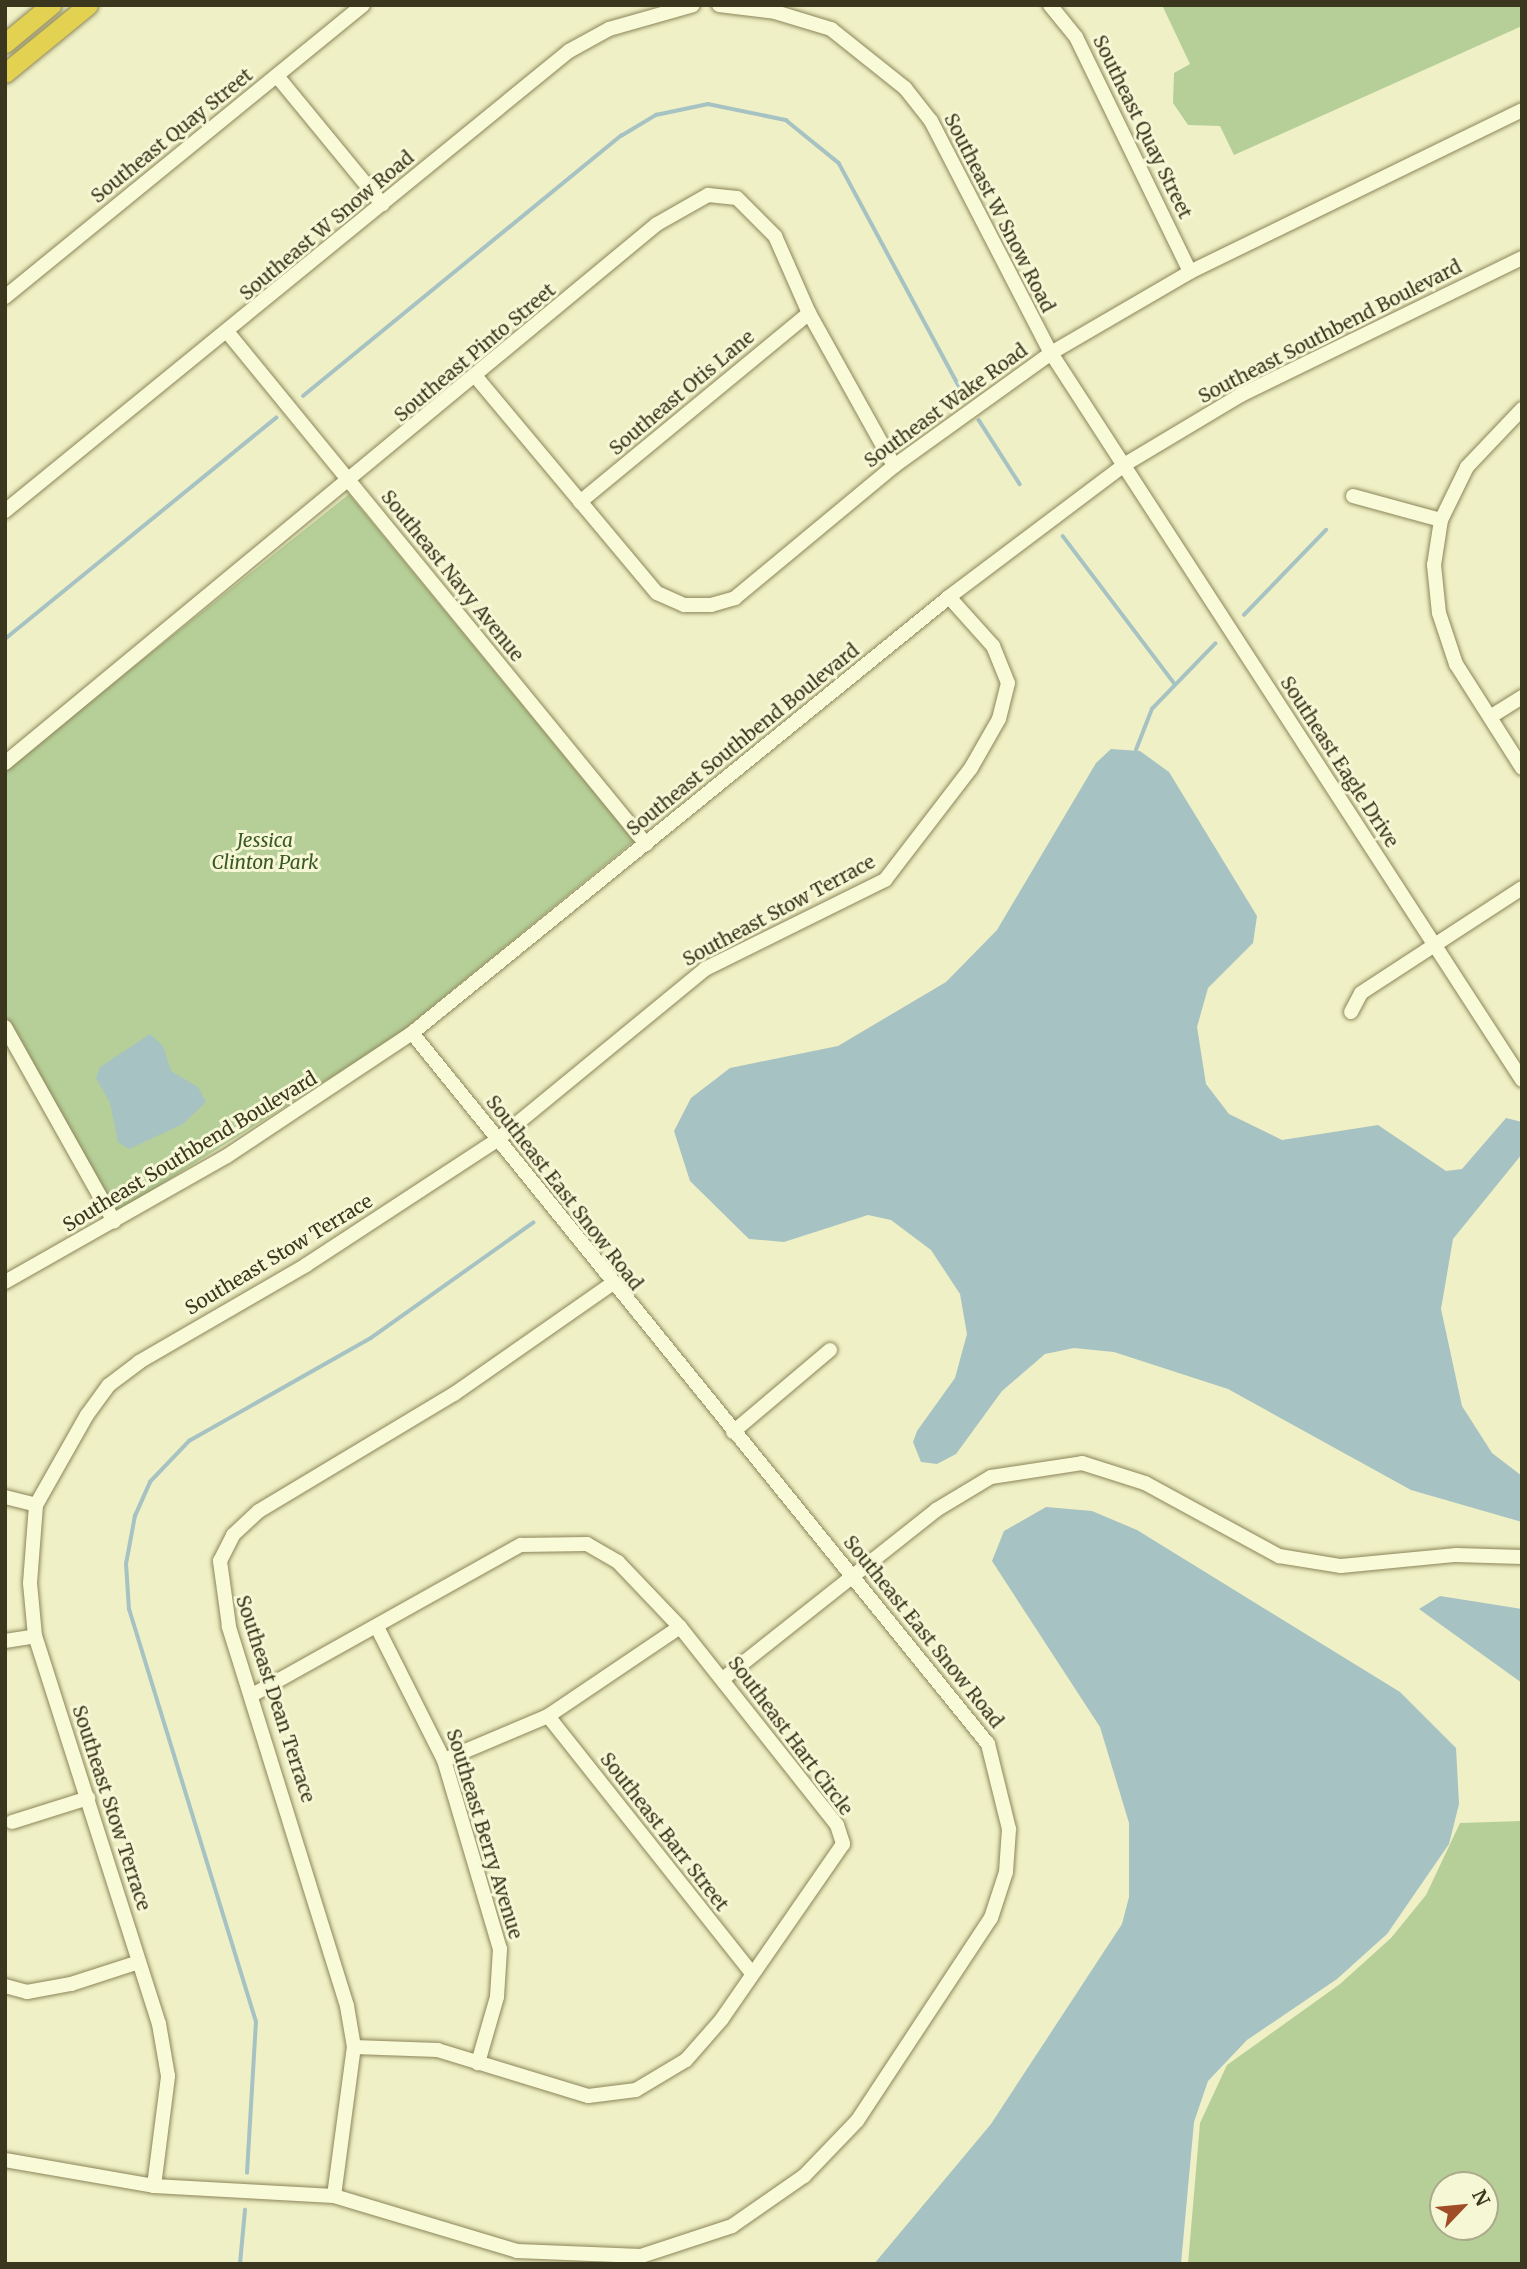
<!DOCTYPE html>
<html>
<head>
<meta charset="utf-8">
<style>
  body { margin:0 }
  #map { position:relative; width:1527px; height:2269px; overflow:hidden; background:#eff0c5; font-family:Merriweather,serif }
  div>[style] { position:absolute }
  .green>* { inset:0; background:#b6cf98 }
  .water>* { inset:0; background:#a6c2c3 }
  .stream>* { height:3.5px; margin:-1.75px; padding:0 1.75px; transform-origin:1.75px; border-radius:1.75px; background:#a6c2c3 }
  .roads { filter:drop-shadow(0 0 2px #8c855a) drop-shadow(0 0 2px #8c855a) }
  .minor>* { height:14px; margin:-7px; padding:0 7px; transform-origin:7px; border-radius:7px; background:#f9fad8 }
  .highway>* { height:19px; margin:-9.5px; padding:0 9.5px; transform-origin:9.5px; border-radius:9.5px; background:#e3d252 }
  span { translate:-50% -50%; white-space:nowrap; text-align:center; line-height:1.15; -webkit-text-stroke:6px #f6f7d5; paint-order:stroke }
  .street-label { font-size:19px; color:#3b361e }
  .park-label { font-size:19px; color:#3a5924; font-style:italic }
  .frame { position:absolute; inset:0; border:7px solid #3b361e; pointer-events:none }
  .north { position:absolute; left:1429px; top:2171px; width:70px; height:70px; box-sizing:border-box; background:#f6f7d5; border:2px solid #abaa8c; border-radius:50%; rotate:64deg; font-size:19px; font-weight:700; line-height:28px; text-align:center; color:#3b361e }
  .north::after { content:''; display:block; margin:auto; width:24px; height:32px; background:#9e4d27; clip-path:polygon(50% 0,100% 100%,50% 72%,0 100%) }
</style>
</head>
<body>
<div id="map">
  <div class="green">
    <div style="clip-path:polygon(1162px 5px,1522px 5px,1522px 26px,1234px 155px,1220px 126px,1188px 125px,1173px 103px,1174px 73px,1190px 64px)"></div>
    <div style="clip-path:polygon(349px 494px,634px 841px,394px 1038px,117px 1212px,5px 1015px,5px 770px)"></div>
    <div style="clip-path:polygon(evenodd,1522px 1821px,1522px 2264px,1188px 2264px,1200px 2123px,1227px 2065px,1340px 1984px,1391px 1938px,1426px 1895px,1460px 1823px,1522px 1821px,1443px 2185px,1485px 2185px,1485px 2227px,1443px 2227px,1443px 2185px)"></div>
  </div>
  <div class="water">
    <div style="clip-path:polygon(1111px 749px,1140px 751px,1169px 772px,1257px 916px,1253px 943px,1208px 988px,1197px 1027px,1206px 1084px,1229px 1114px,1282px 1140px,1378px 1125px,1446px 1171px,1462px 1169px,1506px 1118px,1522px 1122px,1522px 1154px,1453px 1239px,1441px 1309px,1462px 1406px,1492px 1453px,1522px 1476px,1522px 1522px,1411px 1490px,1228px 1389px,1114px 1352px,1074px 1348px,1045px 1354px,1002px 1391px,956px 1454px,937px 1464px,921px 1462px,913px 1442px,917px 1431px,955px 1378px,967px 1334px,960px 1294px,931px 1250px,891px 1220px,868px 1215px,784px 1242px,749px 1239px,690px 1181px,674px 1131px,691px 1098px,730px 1068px,838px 1046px,946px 982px,997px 930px,1096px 763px)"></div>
    <div style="clip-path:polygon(150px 1034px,163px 1046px,171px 1071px,198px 1087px,206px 1102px,183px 1124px,129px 1149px,118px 1142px,110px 1103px,96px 1078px,100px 1067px)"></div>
    <div style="clip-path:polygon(1046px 1507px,1092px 1511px,1137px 1530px,1400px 1692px,1456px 1748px,1459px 1804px,1449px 1844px,1387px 1934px,1337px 1979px,1247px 2040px,1208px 2081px,1194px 2122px,1181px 2264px,874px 2264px,991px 2124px,1122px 1924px,1129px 1897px,1129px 1823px,1100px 1727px,992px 1561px,1004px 1531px)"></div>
    <div style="clip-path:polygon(1440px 1596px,1522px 1609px,1522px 1683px,1419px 1609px)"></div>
  </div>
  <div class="stream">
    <div style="left:303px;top:396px;width:411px;rotate:-39.3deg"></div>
    <div style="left:621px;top:136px;width:41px;rotate:-31deg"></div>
    <div style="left:656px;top:115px;width:53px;rotate:-11.9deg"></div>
    <div style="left:708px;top:104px;width:80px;rotate:11.6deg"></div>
    <div style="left:786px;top:120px;width:68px;rotate:39.1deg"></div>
    <div style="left:839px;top:163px;width:264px;rotate:61.7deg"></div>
    <div style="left:979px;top:420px;width:76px;rotate:57.4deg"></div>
    <div style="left:1063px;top:536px;width:186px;rotate:52.9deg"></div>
    <div style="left:1244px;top:615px;width:118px;rotate:-46deg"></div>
    <div style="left:5px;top:639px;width:350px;rotate:-39.2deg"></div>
    <div style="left:1136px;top:750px;width:44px;rotate:-68.7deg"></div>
    <div style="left:1152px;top:709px;width:91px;rotate:-45.9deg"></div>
    <div style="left:247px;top:2173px;width:151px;rotate:-86.6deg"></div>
    <div style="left:256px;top:2022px;width:431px;rotate:-107.1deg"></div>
    <div style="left:129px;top:1610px;width:46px;rotate:-93.7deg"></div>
    <div style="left:126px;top:1564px;width:49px;rotate:-79.4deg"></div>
    <div style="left:135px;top:1516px;width:37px;rotate:-66deg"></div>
    <div style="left:150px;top:1482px;width:57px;rotate:-46.4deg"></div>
    <div style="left:189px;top:1441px;width:209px;rotate:-29.5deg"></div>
    <div style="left:371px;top:1338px;width:199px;rotate:-35.4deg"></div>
    <div style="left:240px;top:2264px;width:54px;rotate:-84.7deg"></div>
  </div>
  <div class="roads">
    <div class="minor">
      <div style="left:719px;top:5px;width:56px;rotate:7.1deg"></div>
      <div style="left:775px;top:12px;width:59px;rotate:16.9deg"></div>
      <div style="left:831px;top:29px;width:95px;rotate:38.6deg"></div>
      <div style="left:905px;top:88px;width:42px;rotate:51.8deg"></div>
      <div style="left:931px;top:121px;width:261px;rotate:62.7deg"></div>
      <div style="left:1051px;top:353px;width:866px;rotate:57.06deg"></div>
      <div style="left:1050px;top:5px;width:41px;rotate:50.9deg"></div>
      <div style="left:1076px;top:37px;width:261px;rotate:64.1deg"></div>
      <div style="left:277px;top:76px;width:166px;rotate:50.6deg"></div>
      <div style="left:5px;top:297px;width:462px;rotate:-39.2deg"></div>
      <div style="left:229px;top:334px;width:659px;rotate:50.73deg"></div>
      <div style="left:477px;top:378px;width:280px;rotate:50.1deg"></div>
      <div style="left:657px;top:593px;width:30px;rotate:24deg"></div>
      <div style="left:684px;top:605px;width:27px"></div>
      <div style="left:711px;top:605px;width:25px;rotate:-16deg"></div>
      <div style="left:735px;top:598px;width:207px;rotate:-39.7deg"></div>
      <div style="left:894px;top:466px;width:193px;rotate:-35.7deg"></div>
      <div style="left:1051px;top:353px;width:161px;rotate:-30.2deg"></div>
      <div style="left:1190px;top:272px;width:369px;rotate:-26deg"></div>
      <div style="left:1522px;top:409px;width:80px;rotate:133.5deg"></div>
      <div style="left:1467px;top:467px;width:59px;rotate:116.1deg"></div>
      <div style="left:1441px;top:520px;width:46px;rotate:98.8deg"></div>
      <div style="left:1434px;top:565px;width:48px;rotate:84.1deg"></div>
      <div style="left:1439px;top:613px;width:54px;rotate:71.6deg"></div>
      <div style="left:1456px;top:664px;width:123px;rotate:57.6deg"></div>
      <div style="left:1353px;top:496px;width:91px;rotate:15.3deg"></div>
      <div style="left:580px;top:502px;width:297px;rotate:-39.5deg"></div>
      <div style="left:5px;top:511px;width:728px;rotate:-39.2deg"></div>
      <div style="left:569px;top:51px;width:46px;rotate:-28.8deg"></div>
      <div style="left:609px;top:29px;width:87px;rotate:-15.9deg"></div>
      <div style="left:1490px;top:717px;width:38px;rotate:-32deg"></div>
      <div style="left:5px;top:763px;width:846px;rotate:-39.58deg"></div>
      <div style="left:657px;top:224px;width:59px;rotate:-29.6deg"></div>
      <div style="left:708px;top:195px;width:29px;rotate:6deg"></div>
      <div style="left:737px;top:198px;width:54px;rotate:45deg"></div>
      <div style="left:775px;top:236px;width:84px;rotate:66.2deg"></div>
      <div style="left:809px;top:313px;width:175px;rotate:60.9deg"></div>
      <div style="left:1351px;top:1012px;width:21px;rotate:-62deg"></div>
      <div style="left:1361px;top:993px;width:192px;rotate:-33.1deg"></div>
      <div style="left:5px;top:1027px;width:223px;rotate:60.7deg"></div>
      <div style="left:5px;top:1282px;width:255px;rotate:-29.6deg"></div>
      <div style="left:227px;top:1156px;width:222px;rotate:-33.6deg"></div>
      <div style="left:412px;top:1033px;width:692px;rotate:-39.07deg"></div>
      <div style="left:949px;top:597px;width:219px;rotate:-37deg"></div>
      <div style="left:1124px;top:465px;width:136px;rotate:-30.9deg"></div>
      <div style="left:1241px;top:395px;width:313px;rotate:-26deg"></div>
      <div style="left:733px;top:1432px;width:127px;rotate:-40.2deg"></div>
      <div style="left:5px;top:1497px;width:32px;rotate:14deg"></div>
      <div style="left:377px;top:1627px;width:149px;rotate:63.3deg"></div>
      <div style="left:444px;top:1760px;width:197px;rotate:73.5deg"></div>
      <div style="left:500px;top:1949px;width:48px;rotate:93.6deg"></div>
      <div style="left:497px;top:1997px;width:69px;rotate:106.1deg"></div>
      <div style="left:5px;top:1641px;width:30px;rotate:-9deg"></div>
      <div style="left:723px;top:1679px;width:272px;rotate:-38.4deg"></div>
      <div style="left:936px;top:1510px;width:64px;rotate:-31deg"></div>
      <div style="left:991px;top:1477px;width:92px;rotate:-8.7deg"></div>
      <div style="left:1082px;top:1463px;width:66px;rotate:17.6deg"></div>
      <div style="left:1145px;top:1483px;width:153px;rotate:28.6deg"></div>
      <div style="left:1279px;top:1556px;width:63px;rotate:9.2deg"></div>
      <div style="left:1341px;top:1566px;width:116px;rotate:-5.5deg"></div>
      <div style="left:1456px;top:1555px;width:66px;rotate:1.7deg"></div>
      <div style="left:254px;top:1694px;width:306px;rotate:-29.2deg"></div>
      <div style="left:521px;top:1545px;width:66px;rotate:-0.9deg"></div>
      <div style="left:587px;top:1544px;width:36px;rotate:30deg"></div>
      <div style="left:618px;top:1562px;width:90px;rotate:46.4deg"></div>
      <div style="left:680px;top:1627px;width:253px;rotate:51.6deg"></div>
      <div style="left:837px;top:1825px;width:20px;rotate:72deg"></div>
      <div style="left:843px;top:1844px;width:213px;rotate:124.7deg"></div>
      <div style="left:722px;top:2019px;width:55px;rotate:131.3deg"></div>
      <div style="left:686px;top:2060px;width:58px;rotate:149deg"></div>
      <div style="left:636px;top:2090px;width:48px;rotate:172.9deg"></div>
      <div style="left:588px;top:2096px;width:157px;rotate:-163deg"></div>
      <div style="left:438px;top:2050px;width:84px;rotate:-178deg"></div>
      <div style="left:548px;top:1716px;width:327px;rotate:51.6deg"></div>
      <div style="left:444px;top:1760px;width:113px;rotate:-22.9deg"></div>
      <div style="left:548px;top:1716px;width:159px;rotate:-34deg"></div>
      <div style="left:12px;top:1822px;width:80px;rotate:-17.5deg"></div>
      <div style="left:5px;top:1986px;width:23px;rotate:15deg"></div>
      <div style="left:27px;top:1992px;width:45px;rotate:-10.3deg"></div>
      <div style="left:71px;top:1984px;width:71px;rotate:-17.9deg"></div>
      <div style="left:5px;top:2160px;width:151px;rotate:9.9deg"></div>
      <div style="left:154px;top:2186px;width:180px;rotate:3.2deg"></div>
      <div style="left:334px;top:2196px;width:191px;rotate:16.7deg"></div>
      <div style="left:517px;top:2251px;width:124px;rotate:2.3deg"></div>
      <div style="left:641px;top:2256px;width:96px;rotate:-18.2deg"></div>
      <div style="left:732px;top:2226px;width:88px;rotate:-34.8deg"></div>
      <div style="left:804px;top:2176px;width:76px;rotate:-46.1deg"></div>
      <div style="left:857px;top:2121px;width:243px;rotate:-56.6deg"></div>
      <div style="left:991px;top:1918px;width:48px;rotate:-71.9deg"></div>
      <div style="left:1006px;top:1872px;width:43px;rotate:-86deg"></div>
      <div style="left:1009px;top:1829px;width:88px;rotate:-103.9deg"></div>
      <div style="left:988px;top:1744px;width:915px;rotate:-129.01deg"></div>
      <div style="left:154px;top:2186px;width:111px;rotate:-82.7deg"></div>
      <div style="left:168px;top:2076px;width:53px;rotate:-99.8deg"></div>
      <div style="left:159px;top:2024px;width:407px;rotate:-107.7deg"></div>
      <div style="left:35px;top:1636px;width:53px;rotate:-95.4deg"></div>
      <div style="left:30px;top:1583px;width:78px;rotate:-85.6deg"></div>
      <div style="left:36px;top:1505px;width:103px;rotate:-60.5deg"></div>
      <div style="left:87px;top:1415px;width:37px;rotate:-54deg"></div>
      <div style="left:109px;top:1385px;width:38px;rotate:-37deg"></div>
      <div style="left:139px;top:1362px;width:193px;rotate:-30.1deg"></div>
      <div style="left:306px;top:1265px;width:228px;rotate:-33.2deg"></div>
      <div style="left:497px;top:1140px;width:269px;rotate:-39.4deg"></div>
      <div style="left:705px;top:969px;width:201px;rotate:-26.3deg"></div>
      <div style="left:885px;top:880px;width:141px;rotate:-52.5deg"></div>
      <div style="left:971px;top:768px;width:56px;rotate:-60.3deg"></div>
      <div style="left:999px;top:719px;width:37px;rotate:-76deg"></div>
      <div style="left:1008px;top:683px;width:40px;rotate:-112deg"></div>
      <div style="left:993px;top:646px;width:66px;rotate:-131.9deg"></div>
      <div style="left:334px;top:2196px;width:150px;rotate:-82.4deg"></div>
      <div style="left:354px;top:2047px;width:42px;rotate:-99.7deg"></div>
      <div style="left:347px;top:2006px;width:398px;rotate:-107.3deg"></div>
      <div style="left:229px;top:1626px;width:66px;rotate:-97.9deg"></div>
      <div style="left:220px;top:1561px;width:29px;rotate:-63deg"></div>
      <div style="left:233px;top:1535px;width:35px;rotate:-43deg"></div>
      <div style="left:259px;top:1511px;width:227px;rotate:-31deg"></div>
      <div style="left:454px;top:1394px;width:190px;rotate:-34.9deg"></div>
    </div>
    <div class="highway">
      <div style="left:5px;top:43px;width:60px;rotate:-39.6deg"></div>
      <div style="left:5px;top:73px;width:107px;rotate:-39.3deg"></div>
    </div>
  </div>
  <div class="street-label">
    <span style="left:1142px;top:127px;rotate:64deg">Southeast Quay Street</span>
    <span style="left:172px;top:136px;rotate:-39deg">Southeast Quay Street</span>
    <span style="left:999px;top:213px;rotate:63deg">Southeast W Snow Road</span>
    <span style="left:327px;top:226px;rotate:-40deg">Southeast W Snow Road</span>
    <span style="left:1330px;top:332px;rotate:-27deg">Southeast Southbend Boulevard</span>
    <span style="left:475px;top:353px;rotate:-40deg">Southeast Pinto Street</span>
    <span style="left:682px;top:393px;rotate:-40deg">Southeast Otis Lane</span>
    <span style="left:946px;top:406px;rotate:-36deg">Southeast Wake Road</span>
    <span style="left:452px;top:576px;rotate:51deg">Southeast Navy Avenue</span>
    <span style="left:743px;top:740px;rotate:-39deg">Southeast Southbend Boulevard</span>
    <span style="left:1339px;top:762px;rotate:57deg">Southeast Eagle Drive</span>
    <span style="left:779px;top:911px;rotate:-28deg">Southeast Stow Terrace</span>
    <span style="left:190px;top:1152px;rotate:-31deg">Southeast Southbend Boulevard</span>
    <span style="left:564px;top:1193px;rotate:52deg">Southeast East Snow Road</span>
    <span style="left:279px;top:1255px;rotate:-31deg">Southeast Stow Terrace</span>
    <span style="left:923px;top:1632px;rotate:51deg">Southeast East Snow Road</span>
    <span style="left:275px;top:1699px;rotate:72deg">Southeast Dean Terrace</span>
    <span style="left:790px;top:1736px;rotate:53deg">Southeast Hart Circle</span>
    <span style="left:111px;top:1808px;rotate:72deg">Southeast Stow Terrace</span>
    <span style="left:664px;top:1832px;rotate:52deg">Southeast Barr Street</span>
    <span style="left:484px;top:1834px;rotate:73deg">Southeast Berry Avenue</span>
  </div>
  <div class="park-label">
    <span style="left:265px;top:852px">Jessica<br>Clinton Park</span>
  </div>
  <div class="frame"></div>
  <div class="north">N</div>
</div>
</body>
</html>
